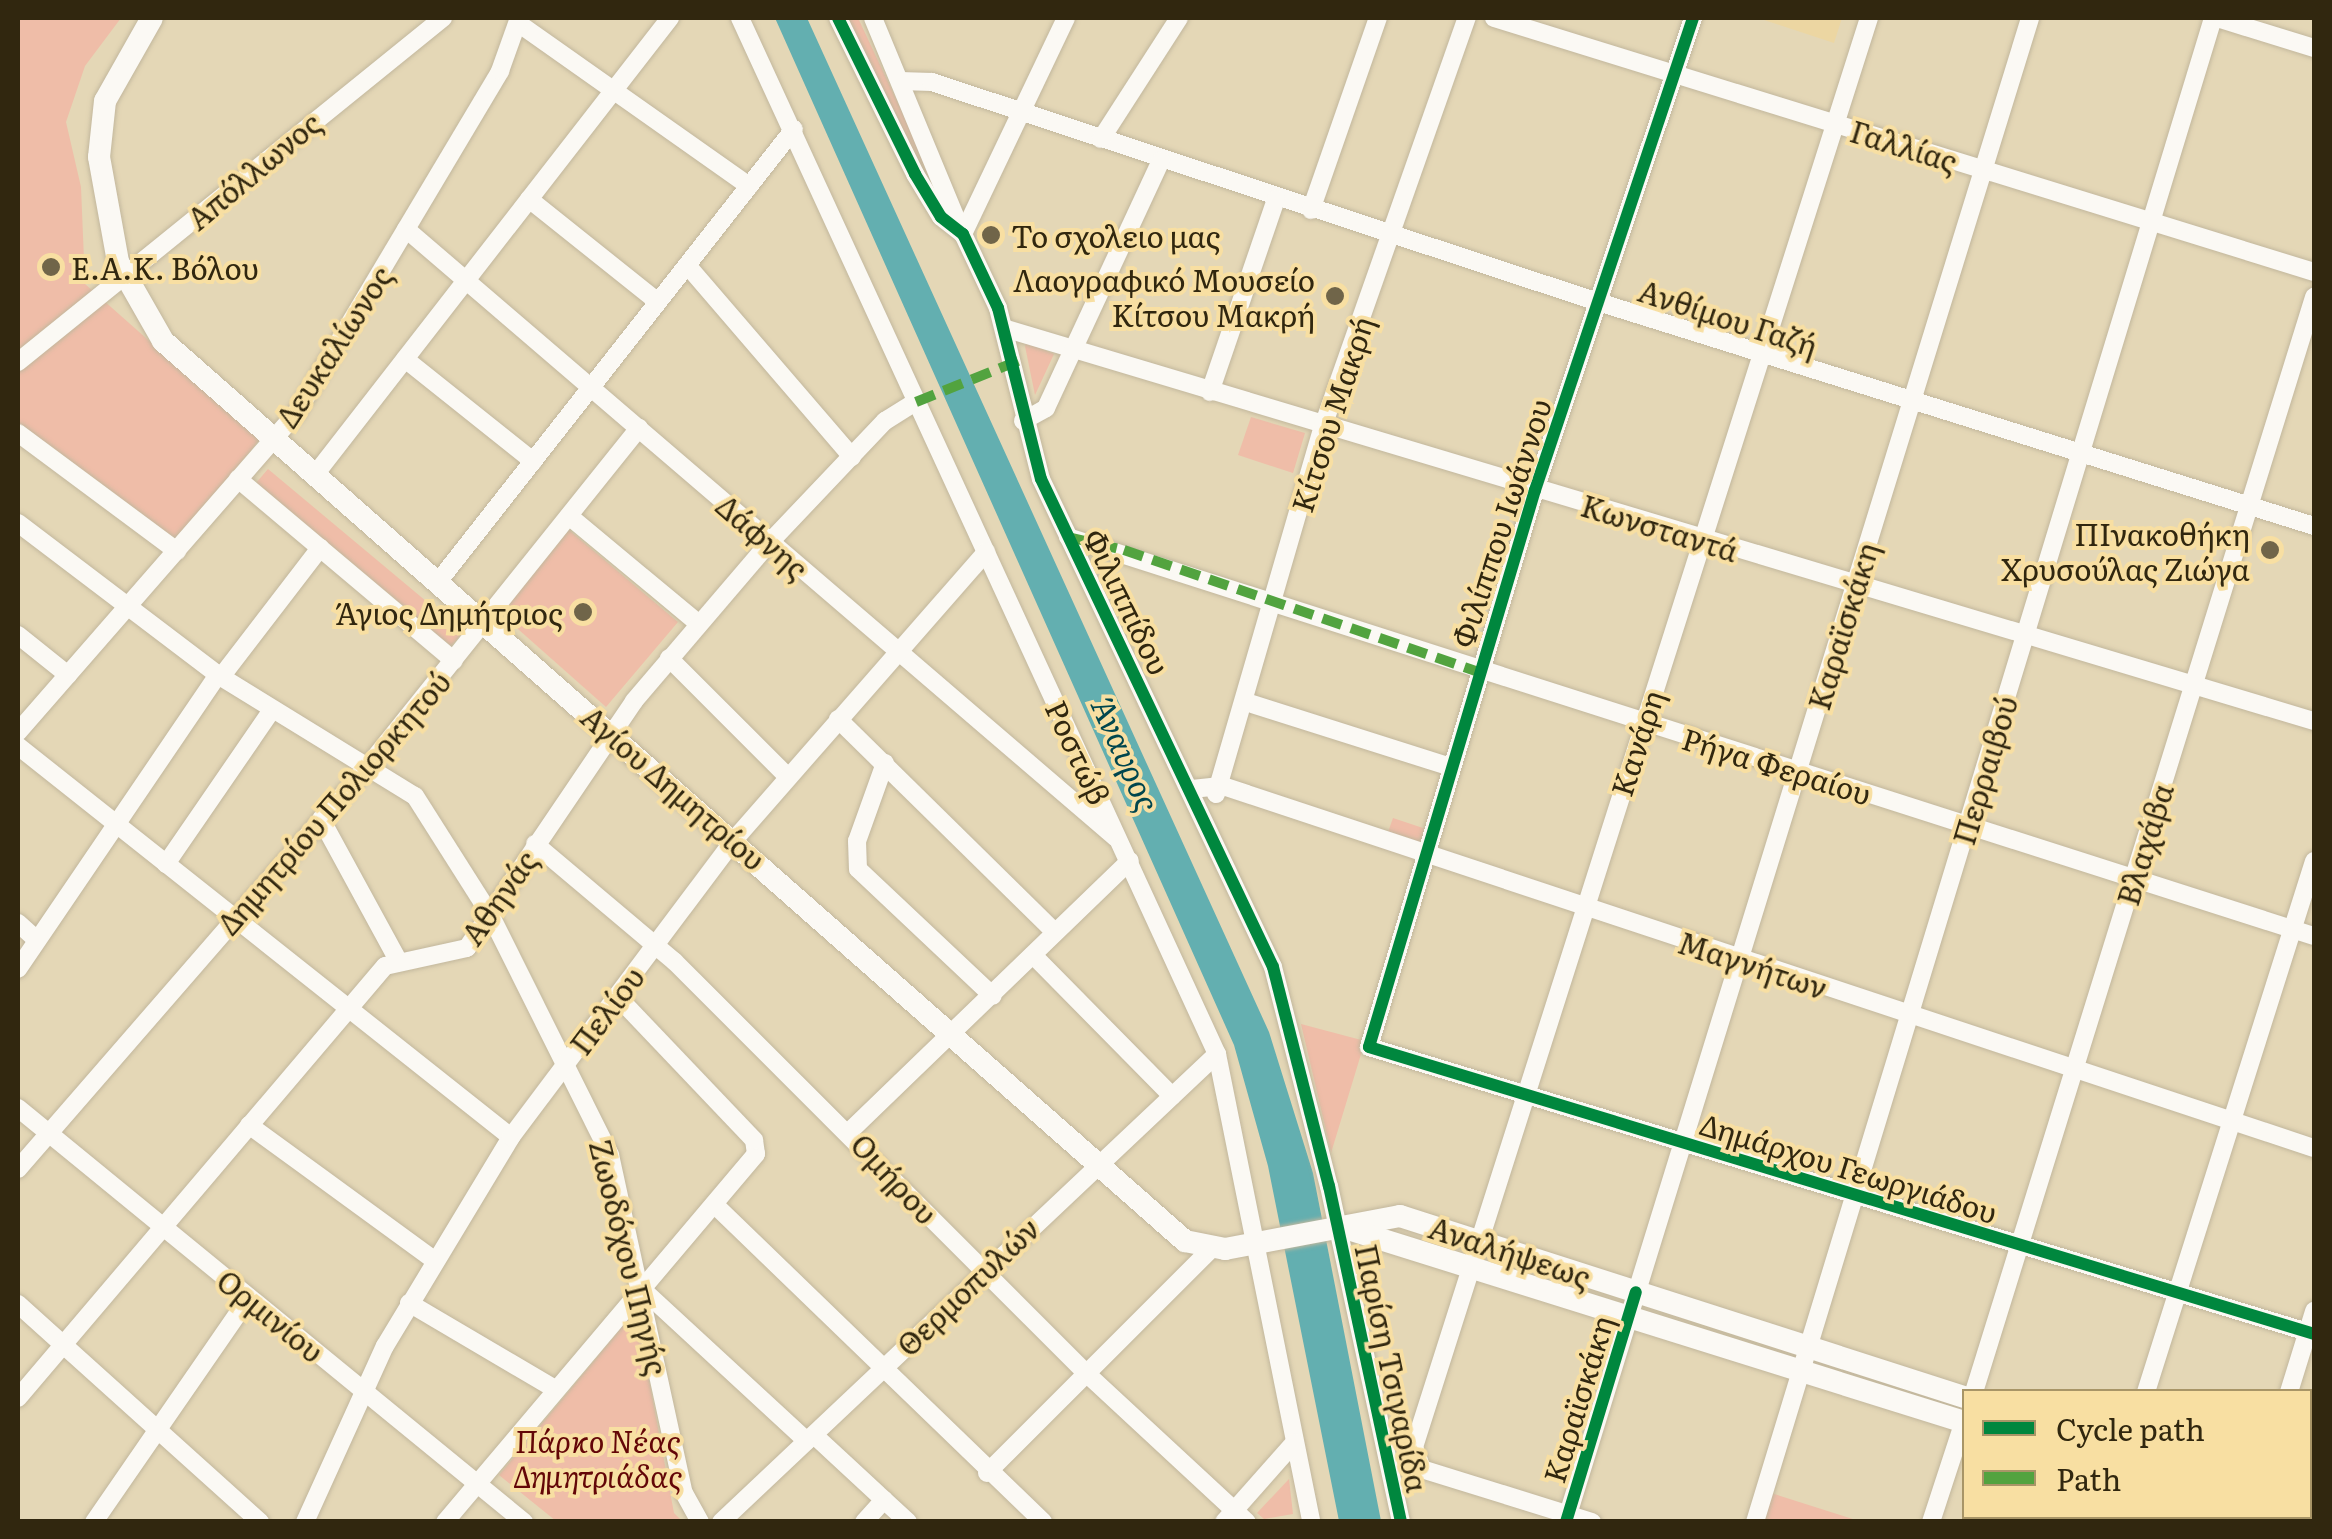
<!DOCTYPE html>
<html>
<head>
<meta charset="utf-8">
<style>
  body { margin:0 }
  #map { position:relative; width:2332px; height:1539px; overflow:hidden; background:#e4d7b6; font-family:Literata,serif }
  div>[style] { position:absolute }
  .built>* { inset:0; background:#ecd6a2 }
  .green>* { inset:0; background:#efbda8 }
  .water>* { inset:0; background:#63afb0 }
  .roads { filter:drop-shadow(0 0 2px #c2b79d) drop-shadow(0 0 2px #c2b79d) }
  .minor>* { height:18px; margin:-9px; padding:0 9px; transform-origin:9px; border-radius:9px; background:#fbf9f4 }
  .major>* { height:22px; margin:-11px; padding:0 11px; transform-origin:11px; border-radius:11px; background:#fbf9f4 }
  .quiet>* { height:10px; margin-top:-5px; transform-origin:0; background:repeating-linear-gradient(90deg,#52a33f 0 20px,transparent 0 30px) }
  .cycleway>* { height:12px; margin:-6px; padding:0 6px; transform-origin:6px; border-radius:6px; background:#00873e }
  .dots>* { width:28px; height:28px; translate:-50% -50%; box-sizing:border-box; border:5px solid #f8dfa2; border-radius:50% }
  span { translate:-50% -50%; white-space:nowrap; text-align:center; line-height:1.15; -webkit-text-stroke:8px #f8dfa2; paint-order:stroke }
  .street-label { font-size:30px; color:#31270f }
  .poi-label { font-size:30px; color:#31270f }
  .left { translate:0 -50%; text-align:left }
  .right { translate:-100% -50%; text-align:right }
  .park-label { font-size:30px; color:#630607; font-style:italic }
  .water-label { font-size:32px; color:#00464e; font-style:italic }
  .frame { position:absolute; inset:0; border:20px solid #31270f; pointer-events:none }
  .legend { position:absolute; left:1962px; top:1389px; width:350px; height:130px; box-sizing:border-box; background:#f8dfa2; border:2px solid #a89567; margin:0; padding:12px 18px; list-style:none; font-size:30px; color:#31270f }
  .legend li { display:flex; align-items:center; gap:20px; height:50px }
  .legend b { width:50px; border:2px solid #a89567 }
</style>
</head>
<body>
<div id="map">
  <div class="built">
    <div style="clip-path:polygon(1758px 18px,1842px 18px,1834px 43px)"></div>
  </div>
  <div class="green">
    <div style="clip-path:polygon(18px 18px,121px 18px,85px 66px,66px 122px,81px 187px,85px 284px,260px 439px,174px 544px,18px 427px)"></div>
    <div style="clip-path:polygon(847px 18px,858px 18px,947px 207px,918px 161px)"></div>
    <div style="clip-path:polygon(1027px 343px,1054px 354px,1035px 395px,1025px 346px)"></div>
    <div style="clip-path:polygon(1251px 417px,1305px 433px,1293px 473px,1238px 455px)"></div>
    <div style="clip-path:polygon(268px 469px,463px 632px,451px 646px,256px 483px)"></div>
    <div style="clip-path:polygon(569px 530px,678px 622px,606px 707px,501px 614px)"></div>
    <div style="clip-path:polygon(1393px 818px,1426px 829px,1420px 846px,1387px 835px)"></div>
    <div style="clip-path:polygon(1301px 1024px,1365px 1041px,1331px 1153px,1331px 1152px)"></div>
    <div style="clip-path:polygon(628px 1320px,640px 1332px,674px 1513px,682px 1521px,556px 1521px,499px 1475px)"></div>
    <div style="clip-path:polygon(1289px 1479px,1293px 1514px,1264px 1519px,1257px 1513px)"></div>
    <div style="clip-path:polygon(1771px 1493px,1859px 1521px,1762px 1522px)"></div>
  </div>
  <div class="water">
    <div style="clip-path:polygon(775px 18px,807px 18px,1269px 1032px,1313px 1173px,1381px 1521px,1339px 1521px,1268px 1166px,1234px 1045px)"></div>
  </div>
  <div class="roads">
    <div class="minor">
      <div style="left:740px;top:18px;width:1141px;rotate:65.28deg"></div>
      <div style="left:1217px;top:1054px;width:477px;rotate:78.6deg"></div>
      <div style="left:838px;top:18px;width:174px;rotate:63.7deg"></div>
      <div style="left:915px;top:174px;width:50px;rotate:58.8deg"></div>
      <div style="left:941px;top:217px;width:28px;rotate:38deg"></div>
      <div style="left:963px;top:234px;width:82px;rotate:64.7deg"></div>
      <div style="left:998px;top:308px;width:176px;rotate:75.9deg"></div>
      <div style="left:1041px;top:479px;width:540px;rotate:64.57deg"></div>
      <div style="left:1273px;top:967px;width:226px;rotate:75.7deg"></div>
      <div style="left:1329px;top:1186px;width:344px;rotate:77.9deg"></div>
      <div style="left:873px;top:18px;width:233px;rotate:67.5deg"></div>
      <div style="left:1494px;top:18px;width:858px;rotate:17.21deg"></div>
      <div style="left:1693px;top:18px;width:498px;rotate:108.5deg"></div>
      <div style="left:1535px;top:490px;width:581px;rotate:106.6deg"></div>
      <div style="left:1369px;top:1047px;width:988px;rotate:16.89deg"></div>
      <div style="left:2217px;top:18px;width:102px;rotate:17.2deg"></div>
      <div style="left:518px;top:23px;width:283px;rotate:35.2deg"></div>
      <div style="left:900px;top:81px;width:32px;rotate:2deg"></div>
      <div style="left:932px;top:82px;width:701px;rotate:18.28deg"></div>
      <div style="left:1598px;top:302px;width:750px;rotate:17.37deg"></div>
      <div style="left:1101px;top:139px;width:144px;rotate:-57.2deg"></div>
      <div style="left:529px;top:199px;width:165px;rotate:38.6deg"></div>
      <div style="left:1311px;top:210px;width:203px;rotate:-70.8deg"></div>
      <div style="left:406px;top:229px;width:935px;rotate:40.62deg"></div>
      <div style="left:963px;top:234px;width:239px;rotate:-64.5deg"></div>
      <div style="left:687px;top:265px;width:253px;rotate:49.3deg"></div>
      <div style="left:1007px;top:329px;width:1365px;rotate:16.7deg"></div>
      <div style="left:405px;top:359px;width:164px;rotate:38.6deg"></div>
      <div style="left:18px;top:362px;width:547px;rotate:-38.99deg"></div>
      <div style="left:1210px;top:392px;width:204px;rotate:-71.1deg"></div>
      <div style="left:1023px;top:421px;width:26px;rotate:-29deg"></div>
      <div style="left:1046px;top:408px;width:273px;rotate:-65.1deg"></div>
      <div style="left:18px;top:433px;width:198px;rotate:36.6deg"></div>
      <div style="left:314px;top:476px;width:580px;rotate:-52.14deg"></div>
      <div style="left:238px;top:479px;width:282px;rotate:40.1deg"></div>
      <div style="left:569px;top:516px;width:169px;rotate:39.7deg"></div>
      <div style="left:18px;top:523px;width:251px;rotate:37.2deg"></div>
      <div style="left:218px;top:675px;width:231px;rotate:31.6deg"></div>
      <div style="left:415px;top:796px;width:140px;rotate:57.6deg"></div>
      <div style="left:490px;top:914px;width:269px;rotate:63.5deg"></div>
      <div style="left:610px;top:1155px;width:346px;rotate:77.7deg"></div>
      <div style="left:684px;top:1493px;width:33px;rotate:61deg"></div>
      <div style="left:1068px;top:537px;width:1308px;rotate:17.76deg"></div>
      <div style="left:438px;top:582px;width:576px;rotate:-51.84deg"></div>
      <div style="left:18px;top:635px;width:64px;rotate:38.7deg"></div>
      <div style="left:669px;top:658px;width:167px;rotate:45deg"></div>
      <div style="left:221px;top:677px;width:163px;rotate:-52.5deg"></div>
      <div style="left:1246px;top:702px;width:215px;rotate:17.6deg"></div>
      <div style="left:838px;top:719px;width:304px;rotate:44.5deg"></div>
      <div style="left:18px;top:732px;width:425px;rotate:-48.9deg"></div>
      <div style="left:297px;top:412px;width:397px;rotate:-59.2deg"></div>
      <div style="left:500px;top:71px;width:56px;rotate:-70.3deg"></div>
      <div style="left:18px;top:746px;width:629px;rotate:38.42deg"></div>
      <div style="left:885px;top:763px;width:83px;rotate:109.7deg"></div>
      <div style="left:857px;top:841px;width:28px;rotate:88deg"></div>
      <div style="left:858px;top:869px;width:185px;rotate:43.3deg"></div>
      <div style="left:1192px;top:789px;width:31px;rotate:-6deg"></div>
      <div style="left:1223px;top:786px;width:1149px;rotate:18.36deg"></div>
      <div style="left:1216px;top:794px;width:383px;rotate:-73.8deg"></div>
      <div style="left:1323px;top:426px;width:433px;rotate:-70.6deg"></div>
      <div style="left:321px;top:819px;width:163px;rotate:61.4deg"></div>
      <div style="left:535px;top:844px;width:182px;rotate:40.1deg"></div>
      <div style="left:674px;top:961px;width:583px;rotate:45deg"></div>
      <div style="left:1086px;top:1373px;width:219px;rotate:42.8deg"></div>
      <div style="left:166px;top:864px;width:186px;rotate:-55.5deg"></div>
      <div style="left:18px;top:923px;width:25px;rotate:42deg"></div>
      <div style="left:1033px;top:955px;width:198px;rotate:45.4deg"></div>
      <div style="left:18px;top:969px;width:356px;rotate:-55.8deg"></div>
      <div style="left:18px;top:1108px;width:654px;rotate:39.29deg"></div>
      <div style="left:249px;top:1125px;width:229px;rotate:36.1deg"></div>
      <div style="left:850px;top:1131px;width:389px;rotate:-44deg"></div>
      <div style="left:18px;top:1169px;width:535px;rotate:-49.02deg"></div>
      <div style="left:369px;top:765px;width:432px;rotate:-51.3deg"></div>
      <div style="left:715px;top:1205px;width:456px;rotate:44deg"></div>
      <div style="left:642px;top:1289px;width:224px;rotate:42.7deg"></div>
      <div style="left:409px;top:1303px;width:169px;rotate:30.5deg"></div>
      <div style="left:18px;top:1304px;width:326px;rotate:42deg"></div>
      <div style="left:1974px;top:1392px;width:1147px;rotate:-72.75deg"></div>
      <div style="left:2146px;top:1392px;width:557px;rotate:-72.44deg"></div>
      <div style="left:2289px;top:1392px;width:85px;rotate:-72.8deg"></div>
      <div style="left:18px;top:1398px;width:567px;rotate:-49.65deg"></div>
      <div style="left:385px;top:966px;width:84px;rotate:-12.4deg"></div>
      <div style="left:467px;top:948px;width:298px;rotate:-55.9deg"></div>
      <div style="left:634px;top:701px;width:209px;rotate:-49.5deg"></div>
      <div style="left:770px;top:542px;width:167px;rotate:-46.5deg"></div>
      <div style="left:885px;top:421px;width:36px;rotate:-32deg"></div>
      <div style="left:814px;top:1435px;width:128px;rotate:42.8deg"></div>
      <div style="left:987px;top:1473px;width:315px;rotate:-45deg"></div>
      <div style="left:1566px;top:1521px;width:1573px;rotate:-72.84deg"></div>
      <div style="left:94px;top:1522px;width:273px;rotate:-55.4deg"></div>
      <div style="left:305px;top:1522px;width:193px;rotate:-65.6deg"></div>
      <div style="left:385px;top:1346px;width:244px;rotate:-58.9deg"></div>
      <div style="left:511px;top:1137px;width:371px;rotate:-53.1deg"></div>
      <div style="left:734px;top:840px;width:383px;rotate:-48.8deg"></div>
      <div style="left:445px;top:1522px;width:482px;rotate:-49.8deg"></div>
      <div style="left:756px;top:1154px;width:14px;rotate:-98deg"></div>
      <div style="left:754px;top:1140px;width:199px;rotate:-133.6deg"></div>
      <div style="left:721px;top:1522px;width:682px;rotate:-43.34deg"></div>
      <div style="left:864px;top:1522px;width:30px;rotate:-48deg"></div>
      <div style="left:1224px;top:1522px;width:106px;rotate:-48.5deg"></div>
      <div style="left:1592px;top:1522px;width:178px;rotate:-162.7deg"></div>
      <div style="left:1422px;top:1469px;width:23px;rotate:-110deg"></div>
      <div style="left:1414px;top:1447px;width:1500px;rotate:-72.34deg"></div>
      <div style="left:1755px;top:1522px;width:1572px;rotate:-73.06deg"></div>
      <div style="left:1931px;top:1522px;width:106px;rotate:-71.9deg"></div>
      <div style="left:2105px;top:1522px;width:6px;rotate:-72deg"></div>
      <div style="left:2246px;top:1522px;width:6px;rotate:-72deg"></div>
    </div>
    <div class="major">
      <div style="left:152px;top:18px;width:95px;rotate:119.5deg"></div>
      <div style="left:105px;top:101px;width:56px;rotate:96.1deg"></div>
      <div style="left:99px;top:157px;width:107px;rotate:79.7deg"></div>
      <div style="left:118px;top:262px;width:91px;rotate:60.3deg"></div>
      <div style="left:163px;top:341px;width:1362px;rotate:41.37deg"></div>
      <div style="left:1185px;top:1241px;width:41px;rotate:11.3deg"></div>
      <div style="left:1225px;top:1249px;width:178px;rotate:-10.7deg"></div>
      <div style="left:1400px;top:1216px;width:592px;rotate:17.79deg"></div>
      <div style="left:1345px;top:1228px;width:649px;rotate:17.4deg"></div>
      <div style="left:2310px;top:1506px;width:4px;rotate:27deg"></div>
      <div style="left:2262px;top:1516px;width:17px;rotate:21deg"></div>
    </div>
  </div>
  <div class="quiet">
    <div style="left:916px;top:402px;width:110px;rotate:-21.9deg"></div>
    <div style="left:1068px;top:537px;width:57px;rotate:13.1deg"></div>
    <div style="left:1124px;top:550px;width:375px;rotate:19deg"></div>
  </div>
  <div class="cycleway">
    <div style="left:838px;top:18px;width:174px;rotate:63.7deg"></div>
    <div style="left:915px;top:174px;width:50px;rotate:58.8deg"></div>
    <div style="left:941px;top:217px;width:28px;rotate:38deg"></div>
    <div style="left:963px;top:234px;width:82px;rotate:64.7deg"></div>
    <div style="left:998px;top:308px;width:176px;rotate:75.9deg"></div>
    <div style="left:1041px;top:479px;width:540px;rotate:64.57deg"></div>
    <div style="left:1273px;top:967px;width:226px;rotate:75.7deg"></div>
    <div style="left:1329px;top:1186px;width:344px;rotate:77.9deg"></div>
    <div style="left:1693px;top:18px;width:498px;rotate:108.5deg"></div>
    <div style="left:1535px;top:490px;width:581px;rotate:106.6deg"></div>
    <div style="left:1369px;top:1047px;width:988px;rotate:16.89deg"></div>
    <div style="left:1566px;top:1522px;width:240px;rotate:-73.1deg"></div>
  </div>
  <div class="dots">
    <div style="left:991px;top:235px;background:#706549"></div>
    <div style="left:51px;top:267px;background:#706549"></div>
    <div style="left:1335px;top:296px;background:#706549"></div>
    <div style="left:2270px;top:550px;background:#706549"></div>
    <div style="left:583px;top:612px;background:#706549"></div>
  </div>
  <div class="street-label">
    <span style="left:1904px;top:145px;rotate:17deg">Γαλλίας</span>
    <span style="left:253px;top:170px;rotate:-40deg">Απόλλωνος</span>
    <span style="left:1728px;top:317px;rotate:18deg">Ανθίμου Γαζή</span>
    <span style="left:333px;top:346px;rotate:-57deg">Δευκαλίωνος</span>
    <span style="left:1331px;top:414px;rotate:-72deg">Κίτσου Μακρή</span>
    <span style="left:1500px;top:523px;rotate:-72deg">Φιλίππου Ιωάννου</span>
    <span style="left:1660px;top:527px;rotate:17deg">Κωνσταντά</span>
    <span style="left:763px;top:536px;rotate:41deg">Δάφνης</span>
    <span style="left:1128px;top:601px;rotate:64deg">Φιλιππίδου</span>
    <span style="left:1842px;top:626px;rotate:-73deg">Καραϊσκάκη</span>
    <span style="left:1636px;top:743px;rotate:-72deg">Κανάρη</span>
    <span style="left:1079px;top:752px;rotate:65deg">Ροστώβ</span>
    <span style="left:1777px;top:765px;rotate:17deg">Ρήγα Φεραίου</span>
    <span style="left:1984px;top:770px;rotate:-73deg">Περραιβού</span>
    <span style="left:674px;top:787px;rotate:41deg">Αγίου Δημητρίου</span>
    <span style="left:333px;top:802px;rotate:-49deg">Δημητρίου Πολιορκητού</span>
    <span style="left:2144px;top:844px;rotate:-73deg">Βλαχάβα</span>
    <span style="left:498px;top:897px;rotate:-55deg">Αθηνάς</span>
    <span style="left:1753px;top:964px;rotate:18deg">Μαγνήτων</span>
    <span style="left:606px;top:1010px;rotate:-53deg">Πελίου</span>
    <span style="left:1849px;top:1167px;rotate:17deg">Δημάρχου Γεωργιάδου</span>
    <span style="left:895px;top:1178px;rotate:47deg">Ομήρου</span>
    <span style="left:1510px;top:1251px;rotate:18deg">Αναλήψεως</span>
    <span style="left:630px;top:1257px;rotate:76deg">Ζωοδόχου Πηγής</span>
    <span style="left:967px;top:1286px;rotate:-44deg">Θερμοπυλών</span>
    <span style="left:271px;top:1315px;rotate:39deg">Ορμινίου</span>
    <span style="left:1393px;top:1368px;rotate:78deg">Παρίση Τσιγαρίδα</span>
    <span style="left:1577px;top:1399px;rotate:-73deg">Καραϊσκάκη</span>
  </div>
  <div class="poi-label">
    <span class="left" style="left:1011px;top:235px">Το σχολειο μας</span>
    <span class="left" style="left:71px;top:267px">Ε.Α.Κ. Βόλου</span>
    <span class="right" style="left:1315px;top:296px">Λαογραφικό Μουσείο<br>Κίτσου Μακρή</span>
    <span class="right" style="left:2250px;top:550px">ΠΙνακοθήκη<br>Χρυσούλας Ζιώγα</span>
    <span class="right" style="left:563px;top:612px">Άγιος Δημήτριος</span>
  </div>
  <div class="park-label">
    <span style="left:598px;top:1457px">Πάρκο Νέας<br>Δημητριάδας</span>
  </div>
  <div class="water-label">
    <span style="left:1127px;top:754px;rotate:66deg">Άναυρος</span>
  </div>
  <div class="frame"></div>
  <ul class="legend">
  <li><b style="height:12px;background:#00873e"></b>Cycle path</li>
  <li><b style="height:12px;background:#52a33f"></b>Path</li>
  </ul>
</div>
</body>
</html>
